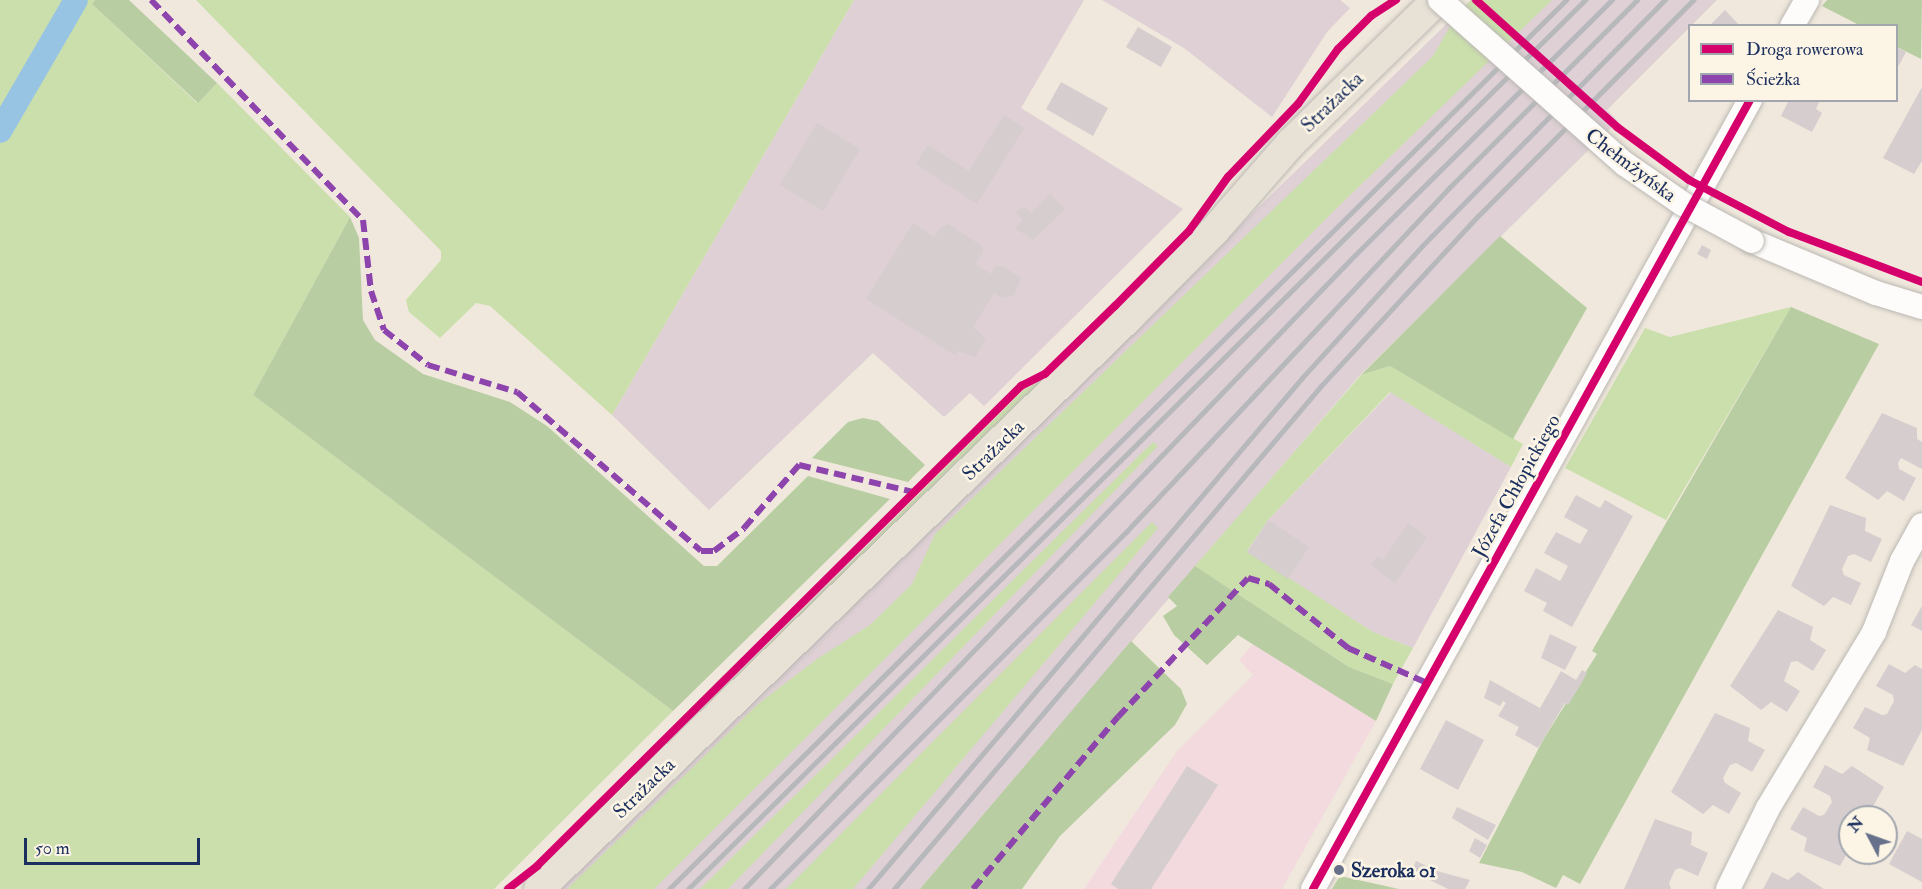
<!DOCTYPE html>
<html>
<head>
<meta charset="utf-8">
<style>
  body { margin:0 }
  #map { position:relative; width:1922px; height:889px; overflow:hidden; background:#f0e8dc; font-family:"IM FELL Double Pica",serif }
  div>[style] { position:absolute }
  .built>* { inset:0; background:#f2dade }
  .industrial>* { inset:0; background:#ded0d4 }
  .green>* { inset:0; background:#cbdfac }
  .forest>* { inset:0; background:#b8cea2 }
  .canal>* { height:24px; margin:-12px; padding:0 12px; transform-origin:12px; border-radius:12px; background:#98c4e4 }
  .building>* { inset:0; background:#d6cdcf }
  .roads { filter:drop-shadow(0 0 2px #bbb8b4) drop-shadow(0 0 2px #bbb8b4) }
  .minor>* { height:24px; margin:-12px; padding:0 12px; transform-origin:12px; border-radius:12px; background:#fdfcfa }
  .major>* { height:30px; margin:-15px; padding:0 15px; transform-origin:15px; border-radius:15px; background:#e8e2d6 }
  .rail>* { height:4.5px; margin:-2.25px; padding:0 2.25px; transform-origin:2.25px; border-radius:2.25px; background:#b7b8bc }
  .bridges { filter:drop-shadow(0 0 2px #bbb8b4) drop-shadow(0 0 2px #bbb8b4) }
  .minor-bridge>* { height:24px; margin:-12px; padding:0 12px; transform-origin:12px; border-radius:12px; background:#fdfcfa }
  .quiet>* { height:6px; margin-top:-3px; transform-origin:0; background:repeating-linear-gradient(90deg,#8e44ad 0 12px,transparent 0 18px) }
  .cycleway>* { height:8px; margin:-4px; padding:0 4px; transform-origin:4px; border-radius:4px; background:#d6006c }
  .dots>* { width:16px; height:16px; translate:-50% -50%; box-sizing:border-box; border:3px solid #fcf5e5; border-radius:50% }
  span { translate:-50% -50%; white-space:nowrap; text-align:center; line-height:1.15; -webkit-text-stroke:5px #fcf5e5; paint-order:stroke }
  .street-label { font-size:20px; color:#1b2f5e }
  .poi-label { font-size:20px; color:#1b2f5e; font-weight:700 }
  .left { translate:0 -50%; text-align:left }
  .legend { position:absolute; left:1688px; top:24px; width:210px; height:78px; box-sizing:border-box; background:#fcf5e5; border:2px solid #a2a6af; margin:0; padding:8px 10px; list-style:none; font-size:18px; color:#1b2f5e }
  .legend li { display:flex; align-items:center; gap:12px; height:30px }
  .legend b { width:30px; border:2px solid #a2a6af }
  .north { position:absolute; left:1838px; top:805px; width:60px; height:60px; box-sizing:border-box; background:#fcf5e5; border:2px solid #a2a6af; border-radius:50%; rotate:311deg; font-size:16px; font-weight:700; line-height:24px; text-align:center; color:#1b2f5e }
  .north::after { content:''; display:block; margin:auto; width:21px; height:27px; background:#66708a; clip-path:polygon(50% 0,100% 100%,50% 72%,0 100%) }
  .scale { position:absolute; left:24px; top:838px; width:176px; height:27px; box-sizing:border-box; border:3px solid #1b2f5e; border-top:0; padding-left:8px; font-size:18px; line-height:21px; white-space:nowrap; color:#1b2f5e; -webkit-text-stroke:4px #fcf5e5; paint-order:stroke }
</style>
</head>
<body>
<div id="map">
  <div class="built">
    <div style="clip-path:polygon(1255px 642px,1376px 721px,1282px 889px,1084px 889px,1177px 751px,1253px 675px,1239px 660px)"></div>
  </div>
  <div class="industrial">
    <div style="clip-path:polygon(854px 0,1084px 0,1021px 108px,1183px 209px,984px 406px,970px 393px,944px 417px,873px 353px,709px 510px,612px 415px)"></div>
    <div style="clip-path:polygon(1102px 0,1340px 0,1350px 8px,1327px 32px,1272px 117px,1184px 48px)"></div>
    <div style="clip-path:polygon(1471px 0,1717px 0,1607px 110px,1618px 121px,1360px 375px,920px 889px,559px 889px)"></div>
    <div style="clip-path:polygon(1391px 392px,1511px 467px,1413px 648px,1373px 632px,1247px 552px,1268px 520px)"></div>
  </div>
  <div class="green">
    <div style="clip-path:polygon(0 0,95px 0,92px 4px,197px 103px,217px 83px,350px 217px,253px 395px,673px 711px,494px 889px,0 889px)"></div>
    <div style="clip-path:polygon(196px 0,854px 0,612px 415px,490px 306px,476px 303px,440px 338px,409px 312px,406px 300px,441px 260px,441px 251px)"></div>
    <div style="clip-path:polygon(1471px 0,1552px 0,1341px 204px,654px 889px,567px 889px,758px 704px,817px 659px,870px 625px,912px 584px,935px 534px,1433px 56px,1459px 11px)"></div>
    <div style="clip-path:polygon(1791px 307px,1666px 520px,1565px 468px,1645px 328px,1670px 337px)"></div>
    <div style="clip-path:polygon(1390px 366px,1523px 444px,1511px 467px,1390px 392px,1268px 520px,1247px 551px,1373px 632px,1413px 648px,1393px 684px,1349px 667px,1195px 566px,1361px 375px)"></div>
    <div style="clip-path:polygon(1043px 380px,629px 783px,1023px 390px)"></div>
    <div style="clip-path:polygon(1153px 442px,1158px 446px,728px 889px,700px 889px)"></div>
    <div style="clip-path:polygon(1152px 522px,1158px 528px,853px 889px,786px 889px)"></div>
  </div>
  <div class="forest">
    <div style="clip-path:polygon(95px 0,129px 0,217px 83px,198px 103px,92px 4px)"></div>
    <div style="clip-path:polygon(1827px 0,1922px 0,1921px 59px,1897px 47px,1896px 26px,1859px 25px,1822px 6px)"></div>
    <div style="clip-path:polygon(350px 217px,359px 238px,363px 320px,375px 340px,423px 374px,510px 402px,547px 426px,704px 566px,717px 566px,808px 476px,890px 499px,673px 711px,253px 395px)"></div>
    <div style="clip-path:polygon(1500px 236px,1587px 308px,1513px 439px,1390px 366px,1361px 375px)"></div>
    <div style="clip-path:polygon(1791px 307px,1879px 344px,1580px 884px,1563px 875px,1556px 888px,1522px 872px,1479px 863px,1543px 740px,1597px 654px,1592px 651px)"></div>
    <div style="clip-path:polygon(863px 418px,878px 421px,925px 465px,908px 482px,812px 458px,848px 422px)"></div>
    <div style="clip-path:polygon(1195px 566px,1349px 667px,1393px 684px,1376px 721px,1238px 635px,1207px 665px,1174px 635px,1163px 616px,1177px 606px,1168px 597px)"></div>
    <div style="clip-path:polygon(1131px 641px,1181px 689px,1187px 704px,1175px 725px,1060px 836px,1022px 889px,920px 889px)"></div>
    <div style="clip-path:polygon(1340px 876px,1399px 889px,1332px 889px)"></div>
  </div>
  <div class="canal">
    <div style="left:0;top:131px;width:151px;rotate:-59.9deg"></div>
  </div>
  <div class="building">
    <div style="clip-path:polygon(1725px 10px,1740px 26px,1709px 26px)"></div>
    <div style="clip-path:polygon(1138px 27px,1172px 47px,1161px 67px,1126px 47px)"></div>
    <div style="clip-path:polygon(1896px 47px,1906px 52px,1899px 65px,1896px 64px)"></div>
    <div style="clip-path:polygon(1061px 82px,1108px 108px,1093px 136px,1046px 109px)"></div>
    <div style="clip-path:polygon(1922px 87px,1922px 161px,1914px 174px,1883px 158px)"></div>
    <div style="clip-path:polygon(1789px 100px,1820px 100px,1816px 109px,1822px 113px,1812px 132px,1781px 116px)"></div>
    <div style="clip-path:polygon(1004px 115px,1024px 128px,977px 204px,916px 164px,928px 145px,969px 171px)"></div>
    <div style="clip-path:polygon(817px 123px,860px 149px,823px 211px,780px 185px)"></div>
    <div style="clip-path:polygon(1050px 194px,1065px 209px,1033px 240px,1015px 228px,1023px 220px,1016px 213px,1024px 206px,1031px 213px)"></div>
    <div style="clip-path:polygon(913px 223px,934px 237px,942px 226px,948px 224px,982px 246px,983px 252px,975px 264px,991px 274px,995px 267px,1002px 266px,1021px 278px,1014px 295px,1002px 298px,994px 293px,973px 327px,986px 339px,975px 357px,958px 351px,955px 355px,866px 299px)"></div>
    <div style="clip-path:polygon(1702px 245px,1711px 250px,1707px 259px,1697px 254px)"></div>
    <div style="clip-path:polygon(1882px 413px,1917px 428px,1917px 439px,1922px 442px,1922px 469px,1901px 458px,1898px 463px,1899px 469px,1916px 478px,1904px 501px,1887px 491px,1878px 500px,1845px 478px)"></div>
    <div style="clip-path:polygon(1576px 495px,1600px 508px,1605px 500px,1633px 516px,1572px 627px,1543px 611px,1547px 603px,1524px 591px,1536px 568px,1560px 581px,1564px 574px,1568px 566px,1544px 553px,1556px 532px,1580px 544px,1588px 530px,1564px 517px)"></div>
    <div style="clip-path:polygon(1830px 505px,1866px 518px,1865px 531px,1882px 539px,1871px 562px,1854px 554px,1848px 556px,1842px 569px,1844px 575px,1861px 583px,1851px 605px,1833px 597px,1824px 606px,1791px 586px)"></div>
    <div style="clip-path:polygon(1268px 520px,1309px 547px,1288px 579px,1247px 552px)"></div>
    <div style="clip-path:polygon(1408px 523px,1427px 537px,1395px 583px,1371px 565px,1378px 556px,1383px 560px)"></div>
    <div style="clip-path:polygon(1922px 606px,1922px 631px,1911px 625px)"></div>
    <div style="clip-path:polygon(1778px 610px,1813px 627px,1810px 640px,1826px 650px,1813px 671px,1797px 661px,1791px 662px,1784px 681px,1800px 691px,1787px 712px,1771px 702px,1761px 710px,1730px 686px)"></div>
    <div style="clip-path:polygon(1550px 634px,1577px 647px,1565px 670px,1541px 658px)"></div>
    <div style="clip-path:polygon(1889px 664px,1905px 673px,1915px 665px,1922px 669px,1922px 730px,1903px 766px,1867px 750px,1870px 738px,1853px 728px,1865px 707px,1882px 715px,1887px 714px,1894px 701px,1893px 695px,1876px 686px)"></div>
    <div style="clip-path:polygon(1582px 670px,1587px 673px,1581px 684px,1568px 705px,1565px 703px,1538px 748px,1515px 735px,1519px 727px,1498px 716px,1506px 703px,1503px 701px,1500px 706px,1484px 698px,1490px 680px,1540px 708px,1561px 671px,1576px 680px)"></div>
    <div style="clip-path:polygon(1715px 713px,1750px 728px,1748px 741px,1765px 750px,1752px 772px,1736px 763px,1730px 765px,1723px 778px,1725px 783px,1741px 793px,1729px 814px,1713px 805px,1703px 814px,1671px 792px)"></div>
    <div style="clip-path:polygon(1446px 720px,1484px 740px,1458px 790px,1420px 769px)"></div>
    <div style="clip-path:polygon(1825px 765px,1842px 774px,1852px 766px,1884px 787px,1867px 817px,1850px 817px,1850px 848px,1840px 866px,1804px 851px,1807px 838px,1790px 829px,1803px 807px,1819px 816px,1824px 815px,1832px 802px,1830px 796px,1813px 787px)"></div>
    <div style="clip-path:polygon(1187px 766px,1218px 785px,1151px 889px,1118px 889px,1111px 884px)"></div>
    <div style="clip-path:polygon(1457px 807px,1496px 825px,1488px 840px,1452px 818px)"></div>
    <div style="clip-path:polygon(1655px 819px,1692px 832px,1691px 845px,1708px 853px,1698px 876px,1680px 868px,1675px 870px,1669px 883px,1671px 889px,1624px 889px)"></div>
    <div style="clip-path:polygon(1907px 831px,1922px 839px,1922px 882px,1889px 864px)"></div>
    <div style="clip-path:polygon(1475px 838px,1487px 845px,1480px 858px,1469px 851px)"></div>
    <div style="clip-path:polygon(1416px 861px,1437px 871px,1470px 880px,1465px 889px,1448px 889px,1412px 871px)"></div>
    <div style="clip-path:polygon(1772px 872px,1788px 880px,1798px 872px,1824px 889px,1763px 889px)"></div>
  </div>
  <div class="roads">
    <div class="minor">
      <div style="left:1792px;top:26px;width:30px;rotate:-60deg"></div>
      <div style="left:1752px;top:241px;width:134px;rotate:22.8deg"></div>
      <div style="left:1876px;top:293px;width:48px;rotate:16.9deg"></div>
      <div style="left:1313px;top:889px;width:902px;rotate:-61.02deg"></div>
      <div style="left:1728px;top:889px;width:90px;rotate:-63.7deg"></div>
      <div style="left:1768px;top:808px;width:205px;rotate:-58.9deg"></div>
      <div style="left:1874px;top:632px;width:76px;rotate:-68.5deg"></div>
      <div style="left:1902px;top:561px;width:41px;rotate:-60.9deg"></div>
    </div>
    <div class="major">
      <div style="left:539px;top:889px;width:819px;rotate:-44.11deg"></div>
      <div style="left:1127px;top:319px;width:124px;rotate:-45.3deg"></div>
      <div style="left:1214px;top:231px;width:117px;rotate:-48.8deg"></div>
      <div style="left:1291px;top:143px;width:204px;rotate:-44.4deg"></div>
    </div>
  </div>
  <div class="rail">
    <div style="left:669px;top:889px;width:1263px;rotate:-44.74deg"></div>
    <div style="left:688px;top:889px;width:1263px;rotate:-44.74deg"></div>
    <div style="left:744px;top:889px;width:880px;rotate:-46.06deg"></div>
    <div style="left:1355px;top:255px;width:362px;rotate:-44.8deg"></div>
    <div style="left:770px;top:889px;width:504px;rotate:-45.08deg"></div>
    <div style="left:1126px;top:532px;width:472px;rotate:-46.8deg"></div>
    <div style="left:1449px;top:188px;width:266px;rotate:-45deg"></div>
    <div style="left:868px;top:889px;width:670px;rotate:-49.66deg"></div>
    <div style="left:1302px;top:378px;width:178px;rotate:-47.7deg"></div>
    <div style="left:1422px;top:246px;width:346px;rotate:-45.4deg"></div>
    <div style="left:894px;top:889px;width:660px;rotate:-49.67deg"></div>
    <div style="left:1321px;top:386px;width:231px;rotate:-47.3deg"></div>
    <div style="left:1478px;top:216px;width:305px;rotate:-45.1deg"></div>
  </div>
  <div class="bridges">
    <div class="minor-bridge">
      <div style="left:1440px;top:0;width:247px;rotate:41.6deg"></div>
      <div style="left:1625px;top:164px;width:70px;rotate:34.6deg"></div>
      <div style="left:1683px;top:204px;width:78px;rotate:28.2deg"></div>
    </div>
  </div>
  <div class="quiet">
    <div style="left:151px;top:0;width:306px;rotate:46.1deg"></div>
    <div style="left:363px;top:220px;width:71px;rotate:83.6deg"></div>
    <div style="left:371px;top:291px;width:41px;rotate:71.6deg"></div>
    <div style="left:384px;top:330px;width:56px;rotate:38.5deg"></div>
    <div style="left:428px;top:365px;width:93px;rotate:16.9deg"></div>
    <div style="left:517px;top:392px;width:243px;rotate:40.8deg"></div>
    <div style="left:701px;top:551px;width:13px"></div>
    <div style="left:714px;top:551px;width:38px;rotate:-37deg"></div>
    <div style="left:744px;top:528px;width:84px;rotate:-48.9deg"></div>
    <div style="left:799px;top:465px;width:117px;rotate:13.3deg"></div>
    <div style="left:973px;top:889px;width:225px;rotate:-49.9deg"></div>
    <div style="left:1118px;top:717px;width:190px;rotate:-46.9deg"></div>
    <div style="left:1248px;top:578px;width:22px;rotate:16deg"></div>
    <div style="left:1269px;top:584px;width:102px;rotate:39deg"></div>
    <div style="left:1348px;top:648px;width:84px;rotate:23.8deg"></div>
  </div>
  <div class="cycleway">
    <div style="left:1476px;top:0;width:190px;rotate:42deg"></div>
    <div style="left:1617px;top:127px;width:89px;rotate:36.4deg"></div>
    <div style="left:1689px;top:180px;width:113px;rotate:27.5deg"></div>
    <div style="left:1789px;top:232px;width:142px;rotate:20.6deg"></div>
    <div style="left:508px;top:889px;width:37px;rotate:-38deg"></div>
    <div style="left:537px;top:866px;width:682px;rotate:-44.76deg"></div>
    <div style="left:1021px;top:386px;width:27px;rotate:-27deg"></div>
    <div style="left:1045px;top:374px;width:98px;rotate:-44.2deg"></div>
    <div style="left:1115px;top:306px;width:105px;rotate:-45.4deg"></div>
    <div style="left:1189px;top:231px;width:67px;rotate:-54.2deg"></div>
    <div style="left:1228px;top:177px;width:101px;rotate:-46.2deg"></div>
    <div style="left:1298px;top:104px;width:68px;rotate:-54deg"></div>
    <div style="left:1338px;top:49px;width:47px;rotate:-45deg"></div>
    <div style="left:1371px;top:16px;width:30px;rotate:-33deg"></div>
    <div style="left:1313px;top:889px;width:902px;rotate:-61.02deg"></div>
  </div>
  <div class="dots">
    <div style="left:1339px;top:870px;background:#66708a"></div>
  </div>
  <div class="street-label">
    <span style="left:1332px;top:102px;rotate:-44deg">Strażacka</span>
    <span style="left:1631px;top:165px;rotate:37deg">Chełmżyńska</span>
    <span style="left:993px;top:450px;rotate:-44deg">Strażacka</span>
    <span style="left:1516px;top:486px;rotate:-61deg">Józefa Chłopickiego</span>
    <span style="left:644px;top:788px;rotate:-44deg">Strażacka</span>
  </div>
  <div class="poi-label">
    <span class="left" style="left:1351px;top:870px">Szeroka 01</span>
  </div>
  <ul class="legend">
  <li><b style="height:8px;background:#d6006c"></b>Droga rowerowa</li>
  <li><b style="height:8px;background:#8e44ad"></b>Ścieżka</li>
  </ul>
  <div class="north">N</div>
  <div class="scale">50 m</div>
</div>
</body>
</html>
